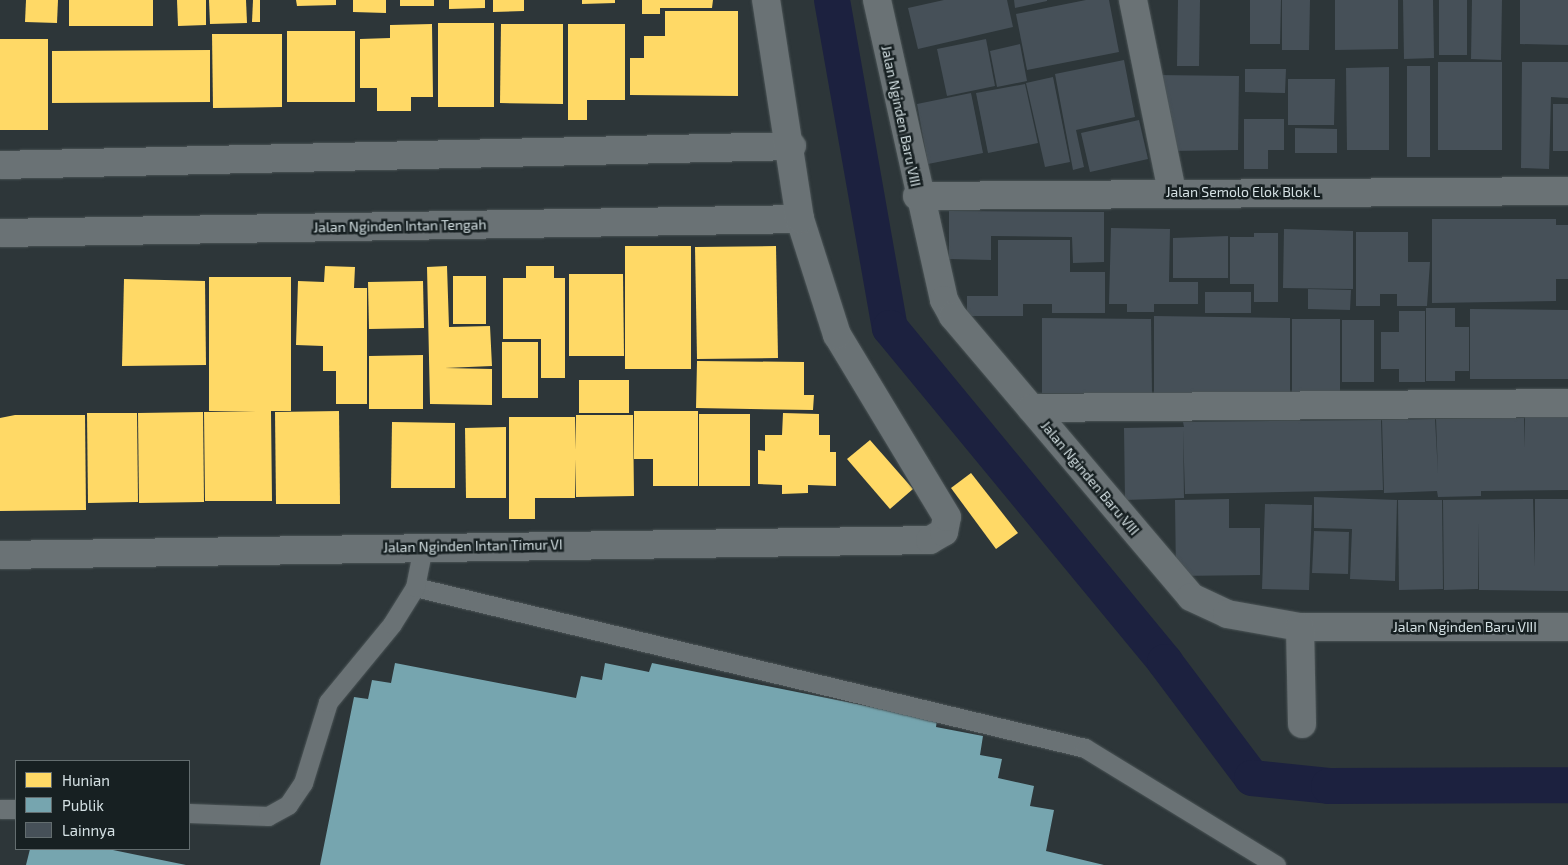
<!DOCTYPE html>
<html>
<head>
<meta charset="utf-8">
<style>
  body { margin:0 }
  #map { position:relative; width:1568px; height:865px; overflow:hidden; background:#2d3639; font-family:"Exo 2",sans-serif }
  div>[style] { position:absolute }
  .homes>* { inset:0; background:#ffd966 }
  .public>* { inset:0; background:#76a5af }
  .canal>* { height:36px; margin:-18px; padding:0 18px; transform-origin:18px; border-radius:18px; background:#1c213f }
  .building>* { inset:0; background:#465058 }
  .roads { filter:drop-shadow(0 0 1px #4b5456) drop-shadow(0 0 1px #4b5456) }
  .lane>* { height:19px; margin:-9.5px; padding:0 9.5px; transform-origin:9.5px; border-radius:9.5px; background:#6a7275 }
  .street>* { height:28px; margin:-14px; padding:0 14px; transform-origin:14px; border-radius:14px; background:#6a7275 }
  span { translate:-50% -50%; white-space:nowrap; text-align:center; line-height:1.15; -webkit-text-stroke:5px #172022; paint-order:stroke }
  .street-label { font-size:14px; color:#d4e0e3 }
  .legend { position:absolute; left:15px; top:760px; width:175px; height:90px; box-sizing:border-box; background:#172022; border:1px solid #636d6f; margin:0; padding:6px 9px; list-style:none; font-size:15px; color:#d4e0e3 }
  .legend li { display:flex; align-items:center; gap:10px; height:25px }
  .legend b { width:25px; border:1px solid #636d6f }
</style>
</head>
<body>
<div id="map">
  <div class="homes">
    <div style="clip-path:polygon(26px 0,58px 0,57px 23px,25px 22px)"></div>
    <div style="clip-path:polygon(69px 0,153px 0,153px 26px,69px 26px)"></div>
    <div style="clip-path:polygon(177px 0,206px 0,206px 25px,178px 26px)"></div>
    <div style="clip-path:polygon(209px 0,246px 0,247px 23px,210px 24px)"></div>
    <div style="clip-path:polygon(253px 0,260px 0,260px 22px,252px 22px)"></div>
    <div style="clip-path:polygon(296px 0,336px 0,336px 5px,297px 6px)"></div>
    <div style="clip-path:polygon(353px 0,386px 0,386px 13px,353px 12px)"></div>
    <div style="clip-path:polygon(400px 0,434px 0,434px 6px,400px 6px)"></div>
    <div style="clip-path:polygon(449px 0,485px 0,485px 8px,449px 9px)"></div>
    <div style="clip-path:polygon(493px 0,524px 0,524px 11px,493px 12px)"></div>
    <div style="clip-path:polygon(582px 0,615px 0,615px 3px,582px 4px)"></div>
    <div style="clip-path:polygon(642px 0,713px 0,712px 8px,660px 8px,660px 14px,642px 14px)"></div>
    <div style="clip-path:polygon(665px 11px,738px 11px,738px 96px,630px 95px,630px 58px,644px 58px,644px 36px,665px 36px)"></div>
    <div style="clip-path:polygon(438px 23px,494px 23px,494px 107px,438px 107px)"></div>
    <div style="clip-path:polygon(432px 24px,433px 97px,411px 97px,411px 111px,377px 111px,377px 88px,360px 88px,360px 39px,390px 38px,390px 25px)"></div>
    <div style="clip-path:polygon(501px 24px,563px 24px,563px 104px,500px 103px)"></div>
    <div style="clip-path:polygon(568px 24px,625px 24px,625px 100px,587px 100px,587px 120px,568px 120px)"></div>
    <div style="clip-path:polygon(287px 31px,355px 31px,355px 102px,287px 102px)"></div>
    <div style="clip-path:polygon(212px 34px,282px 34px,282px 107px,213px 108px)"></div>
    <div style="clip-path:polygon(0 39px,48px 39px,48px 130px,0 130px)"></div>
    <div style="clip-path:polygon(210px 50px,210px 102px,52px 103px,52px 51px)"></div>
    <div style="clip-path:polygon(625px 246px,691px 246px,691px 369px,625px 369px)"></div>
    <div style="clip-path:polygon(776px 246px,778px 358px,697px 359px,695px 247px)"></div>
    <div style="clip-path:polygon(325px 266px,355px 267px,354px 288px,367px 288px,367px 404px,336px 404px,336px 371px,323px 371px,323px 346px,296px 345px,298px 281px,324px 282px)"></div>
    <div style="clip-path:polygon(447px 266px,449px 327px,490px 326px,492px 366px,445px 368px,492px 369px,492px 405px,430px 404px,427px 267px)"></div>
    <div style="clip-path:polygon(526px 266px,554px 266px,554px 278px,565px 278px,565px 378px,541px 378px,541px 339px,503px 339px,503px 278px,526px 278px)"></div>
    <div style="clip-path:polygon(569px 274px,623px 274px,624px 356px,569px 356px)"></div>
    <div style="clip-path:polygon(453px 276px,486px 276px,486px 324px,453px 324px)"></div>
    <div style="clip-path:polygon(209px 277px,291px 277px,291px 411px,271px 411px,272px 501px,205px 501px,204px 412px,256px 412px,209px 411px)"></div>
    <div style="clip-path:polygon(124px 279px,205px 281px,206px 365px,122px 366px)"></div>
    <div style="clip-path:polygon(423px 281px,424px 328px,369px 329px,368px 282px)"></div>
    <div style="clip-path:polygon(502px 342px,538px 342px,538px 398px,502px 398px)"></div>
    <div style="clip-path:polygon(423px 355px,423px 409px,369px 409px,369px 356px)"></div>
    <div style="clip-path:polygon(697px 361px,804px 362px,804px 395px,814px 395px,813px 410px,696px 408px)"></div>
    <div style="clip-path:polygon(579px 380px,629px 380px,629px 413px,579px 413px)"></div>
    <div style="clip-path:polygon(339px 411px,340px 504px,276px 504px,275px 412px)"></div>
    <div style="clip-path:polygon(634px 411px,698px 411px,698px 486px,653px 486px,653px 459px,634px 459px)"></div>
    <div style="clip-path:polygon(203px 412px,204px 502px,139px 503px,138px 413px)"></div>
    <div style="clip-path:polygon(87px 413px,137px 413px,138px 502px,88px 503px)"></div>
    <div style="clip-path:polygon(783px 413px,819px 414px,819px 435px,830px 435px,830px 452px,836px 452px,836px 486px,808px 485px,808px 493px,782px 494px,782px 485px,758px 484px,758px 450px,765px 451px,765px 435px,782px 435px)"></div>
    <div style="clip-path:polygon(699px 414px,750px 414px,750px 486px,699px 486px)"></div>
    <div style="clip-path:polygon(15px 415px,85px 415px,86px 510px,0 511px,0 418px)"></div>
    <div style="clip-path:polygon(576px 415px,633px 415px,634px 496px,576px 497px,575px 459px,575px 498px,535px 498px,535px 519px,509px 519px,509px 417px,575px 417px,576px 450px)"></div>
    <div style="clip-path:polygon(392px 422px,455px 423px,455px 488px,391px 488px)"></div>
    <div style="clip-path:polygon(506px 427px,506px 498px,466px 498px,465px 428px)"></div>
    <div style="clip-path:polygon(870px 440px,913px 489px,890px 509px,847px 459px)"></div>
    <div style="clip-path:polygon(971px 473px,1018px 533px,996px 549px,951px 488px)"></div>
  </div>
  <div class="public">
    <div style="clip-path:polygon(395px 663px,576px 698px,581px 676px,602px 680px,605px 663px,649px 672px,652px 663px,937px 720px,936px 727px,983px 736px,980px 755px,1002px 759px,998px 778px,1034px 786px,1030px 806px,1054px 810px,1046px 851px,1104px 865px,320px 865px,354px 697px,368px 699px,372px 680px,391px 683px)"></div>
    <div style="clip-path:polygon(30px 849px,108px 849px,186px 865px,26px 865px)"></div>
  </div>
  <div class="canal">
    <div style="left:832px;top:0;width:333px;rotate:80deg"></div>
    <div style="left:890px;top:328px;width:433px;rotate:50.5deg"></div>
    <div style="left:1165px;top:662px;width:145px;rotate:53.1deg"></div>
    <div style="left:1252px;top:778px;width:77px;rotate:5.9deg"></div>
    <div style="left:1329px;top:786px;width:239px;rotate:-0.2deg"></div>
  </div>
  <div class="building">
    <div style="clip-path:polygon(944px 0,1007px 0,1013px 27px,918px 49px,908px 8px)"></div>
    <div style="clip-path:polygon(1014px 0,1047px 0,1047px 1px,1015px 8px)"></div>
    <div style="clip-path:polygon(1086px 0,1109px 0,1119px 52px,1027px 70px,1016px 14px)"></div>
    <div style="clip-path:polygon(1178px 0,1200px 0,1199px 66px,1177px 66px)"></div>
    <div style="clip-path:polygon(1250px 0,1281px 0,1280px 44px,1250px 44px)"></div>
    <div style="clip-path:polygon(1282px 0,1310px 0,1309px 50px,1282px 50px)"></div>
    <div style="clip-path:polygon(1335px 0,1398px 0,1398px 49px,1335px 50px)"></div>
    <div style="clip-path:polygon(1403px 0,1433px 0,1434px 58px,1404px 59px)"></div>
    <div style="clip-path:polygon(1439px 0,1467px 0,1467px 55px,1439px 55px)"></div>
    <div style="clip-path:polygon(1472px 0,1502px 0,1501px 60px,1471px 59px)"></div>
    <div style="clip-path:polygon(1520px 0,1568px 0,1568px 45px,1520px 44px)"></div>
    <div style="clip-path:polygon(986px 39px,995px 86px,947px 96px,937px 49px)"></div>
    <div style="clip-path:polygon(1020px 44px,1027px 81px,997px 87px,990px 51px)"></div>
    <div style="clip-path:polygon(1124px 60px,1135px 117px,1076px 130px,1084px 167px,1073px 170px,1055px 74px)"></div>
    <div style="clip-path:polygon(1438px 62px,1502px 62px,1502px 150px,1438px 150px)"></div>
    <div style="clip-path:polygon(1522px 62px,1568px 62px,1568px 98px,1551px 97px,1549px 169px,1521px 168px)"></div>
    <div style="clip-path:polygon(1407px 66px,1430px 66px,1430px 157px,1407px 157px)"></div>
    <div style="clip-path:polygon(1389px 67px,1389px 150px,1347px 150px,1346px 68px)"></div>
    <div style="clip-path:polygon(1245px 69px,1286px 69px,1285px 93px,1245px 92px)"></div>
    <div style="clip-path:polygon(1156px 75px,1239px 76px,1238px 150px,1170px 151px)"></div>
    <div style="clip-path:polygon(1053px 77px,1070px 162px,1045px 167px,1026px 83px)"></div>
    <div style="clip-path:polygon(1288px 79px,1335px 79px,1334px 125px,1288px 125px)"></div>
    <div style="clip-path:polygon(1025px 84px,1038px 143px,988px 153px,976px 93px)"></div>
    <div style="clip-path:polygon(971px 93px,983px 153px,928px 164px,917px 104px)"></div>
    <div style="clip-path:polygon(1553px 104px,1568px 104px,1568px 151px,1553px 151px)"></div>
    <div style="clip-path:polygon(1244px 119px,1284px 119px,1284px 150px,1268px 150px,1268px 169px,1244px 169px)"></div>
    <div style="clip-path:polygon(1139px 120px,1148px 159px,1090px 172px,1081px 133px)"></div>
    <div style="clip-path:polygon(1295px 128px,1337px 129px,1337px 153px,1295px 153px)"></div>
    <div style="clip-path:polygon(949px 211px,1104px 212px,1104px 262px,1073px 263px,1072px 237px,991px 236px,991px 260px,949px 259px)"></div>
    <div style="clip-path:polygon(1432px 219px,1556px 219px,1556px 225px,1568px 225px,1568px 279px,1556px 279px,1556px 301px,1432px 303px)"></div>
    <div style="clip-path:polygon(1111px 228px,1170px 229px,1169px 282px,1198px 282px,1198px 304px,1154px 304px,1154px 312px,1127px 312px,1127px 304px,1109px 304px)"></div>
    <div style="clip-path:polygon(1284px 229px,1353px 231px,1353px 289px,1283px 288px)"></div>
    <div style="clip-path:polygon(1356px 232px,1408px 232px,1408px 262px,1430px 262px,1427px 306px,1397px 306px,1397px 294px,1380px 294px,1380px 306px,1356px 306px)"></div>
    <div style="clip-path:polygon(1254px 233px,1278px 233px,1278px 302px,1254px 302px,1254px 284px,1230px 284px,1230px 237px,1254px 237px)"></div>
    <div style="clip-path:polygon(1228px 236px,1228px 278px,1173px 278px,1173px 238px)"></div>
    <div style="clip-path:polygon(998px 240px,1070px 240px,1070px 272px,1105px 272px,1105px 313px,1052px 313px,1052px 304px,1023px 304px,1023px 316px,967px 316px,967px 296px,998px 296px)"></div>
    <div style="clip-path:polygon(1308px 289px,1351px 290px,1350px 310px,1308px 309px)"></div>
    <div style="clip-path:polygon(1205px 292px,1251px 292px,1251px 313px,1205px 313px)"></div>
    <div style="clip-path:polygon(1426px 308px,1455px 308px,1455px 327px,1469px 327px,1469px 371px,1455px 371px,1455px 381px,1426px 381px)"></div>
    <div style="clip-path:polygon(1470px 309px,1568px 310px,1568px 379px,1470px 379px)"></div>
    <div style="clip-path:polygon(1399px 311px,1425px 311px,1425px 382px,1399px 382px,1399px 369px,1381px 369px,1381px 332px,1399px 332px)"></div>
    <div style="clip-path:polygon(1154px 316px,1290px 318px,1290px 393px,1154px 393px)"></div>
    <div style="clip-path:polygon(1042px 318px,1151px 319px,1152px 394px,1042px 393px)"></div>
    <div style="clip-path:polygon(1292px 319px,1340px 319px,1340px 393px,1292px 393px)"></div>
    <div style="clip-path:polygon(1342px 320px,1374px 320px,1374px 382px,1342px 382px)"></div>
    <div style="clip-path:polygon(1525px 413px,1568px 413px,1568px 490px,1481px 491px,1481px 496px,1438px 497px,1437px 491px,1384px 493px,1382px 420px,1435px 419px,1438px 474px,1436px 419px,1524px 418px,1525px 448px)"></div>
    <div style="clip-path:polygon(1381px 420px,1383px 490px,1185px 494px,1183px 430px,1184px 498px,1125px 500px,1124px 428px,1184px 427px,1183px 422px)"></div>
    <div style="clip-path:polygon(1314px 497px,1397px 500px,1395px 581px,1350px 579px,1352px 529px,1314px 528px)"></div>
    <div style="clip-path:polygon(1229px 499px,1229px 528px,1260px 528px,1260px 575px,1176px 576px,1175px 500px)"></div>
    <div style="clip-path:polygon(1533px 499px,1535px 567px,1535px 499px,1568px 499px,1568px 591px,1479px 590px,1479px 522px,1478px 589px,1444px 590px,1443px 500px)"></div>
    <div style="clip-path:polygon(1398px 500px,1442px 500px,1443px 589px,1399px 590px)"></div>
    <div style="clip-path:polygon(1265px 504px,1312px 505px,1309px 590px,1262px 589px)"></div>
    <div style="clip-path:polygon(1314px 531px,1349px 532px,1348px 574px,1312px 573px)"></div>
  </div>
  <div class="roads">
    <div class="lane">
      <div style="left:415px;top:587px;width:689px;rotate:13.51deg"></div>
      <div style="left:1085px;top:748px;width:224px;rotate:31.5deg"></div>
      <div style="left:0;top:809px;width:16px"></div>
      <div style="left:189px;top:813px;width:79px;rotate:2.2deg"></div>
      <div style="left:268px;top:816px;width:23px;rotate:-29deg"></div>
      <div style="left:288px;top:805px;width:27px;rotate:-56deg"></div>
      <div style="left:303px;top:783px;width:85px;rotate:-72.8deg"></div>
      <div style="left:328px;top:702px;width:101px;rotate:-50.6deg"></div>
      <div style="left:392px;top:624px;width:44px;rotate:-58.1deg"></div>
      <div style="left:415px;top:587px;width:41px;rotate:-78.7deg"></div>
    </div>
    <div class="street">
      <div style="left:877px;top:0;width:307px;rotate:77.4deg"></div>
      <div style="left:944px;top:300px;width:18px;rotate:61deg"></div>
      <div style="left:953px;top:316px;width:368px;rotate:49.7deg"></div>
      <div style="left:1191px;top:597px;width:40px;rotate:25deg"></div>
      <div style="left:1227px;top:614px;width:74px;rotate:10.1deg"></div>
      <div style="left:1300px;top:627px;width:268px"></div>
      <div style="left:1133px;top:0;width:196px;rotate:78.5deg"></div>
      <div style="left:0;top:165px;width:792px;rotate:-1.37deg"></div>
      <div style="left:917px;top:196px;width:651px;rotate:-0.44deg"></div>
      <div style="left:0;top:233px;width:800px;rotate:-1deg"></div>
      <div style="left:1031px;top:408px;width:537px;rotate:-0.53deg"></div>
      <div style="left:0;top:555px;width:930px;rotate:-0.92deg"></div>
      <div style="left:930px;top:540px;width:16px;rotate:-30deg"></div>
      <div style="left:944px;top:532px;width:15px;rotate:-79deg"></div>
      <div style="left:947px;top:517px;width:213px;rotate:-121.1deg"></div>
      <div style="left:837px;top:335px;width:122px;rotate:-107.7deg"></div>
      <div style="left:800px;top:219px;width:222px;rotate:-98.8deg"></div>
      <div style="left:1300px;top:627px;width:97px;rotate:88.8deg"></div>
    </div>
  </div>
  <div class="street-label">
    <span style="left:901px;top:116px;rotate:78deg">Jalan Nginden Baru VIII</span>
    <span style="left:1243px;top:192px">Jalan Semolo Elok Blok L</span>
    <span style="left:400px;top:226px;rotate:-1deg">Jalan Nginden Intan Tengah</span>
    <span style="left:1090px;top:478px;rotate:50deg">Jalan Nginden Baru VIII</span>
    <span style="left:473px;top:546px;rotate:-1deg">Jalan Nginden Intan Timur VI</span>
    <span style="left:1465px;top:627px">Jalan Nginden Baru VIII</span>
  </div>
  <ul class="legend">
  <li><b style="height:14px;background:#ffd966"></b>Hunian</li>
  <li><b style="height:14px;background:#76a5af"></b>Publik</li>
  <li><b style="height:14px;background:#465058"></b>Lainnya</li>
  </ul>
</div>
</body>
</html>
